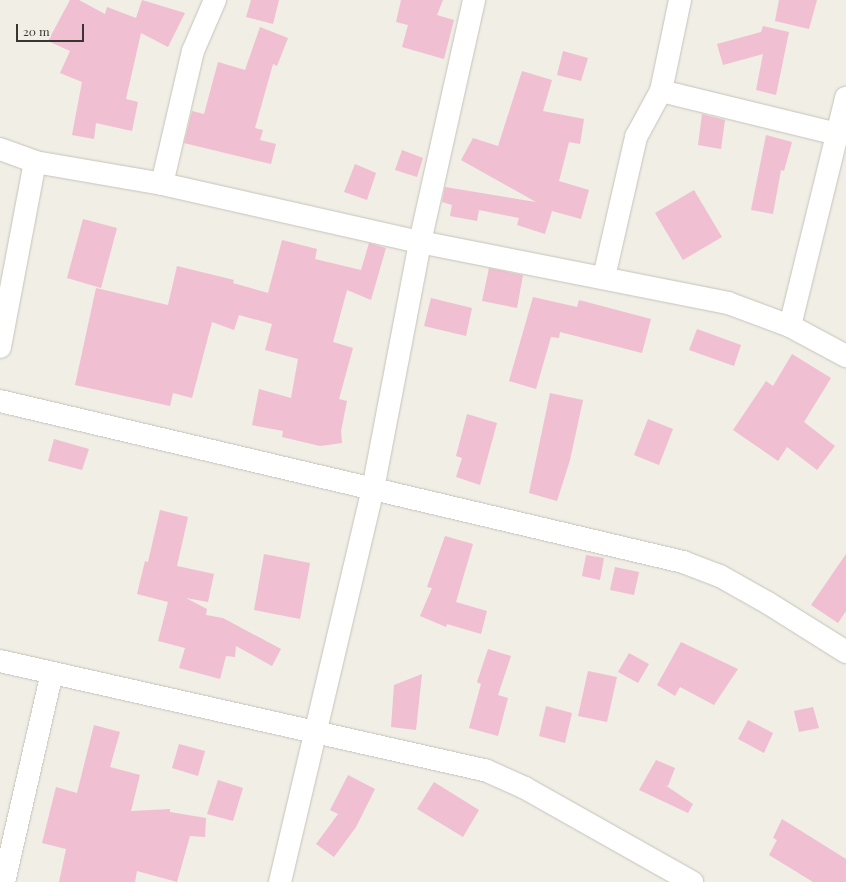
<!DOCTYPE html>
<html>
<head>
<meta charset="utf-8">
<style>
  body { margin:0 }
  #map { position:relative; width:846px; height:882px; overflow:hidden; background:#f0eee5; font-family:"Playfair Display",serif }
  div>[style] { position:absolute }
  .building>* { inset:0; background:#f0bfd1 }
  .roads { filter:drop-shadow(0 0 1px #c5c3bb) drop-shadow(0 0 1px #c5c3bb) }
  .street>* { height:22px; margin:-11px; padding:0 11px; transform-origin:11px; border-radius:11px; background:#fff }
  span { translate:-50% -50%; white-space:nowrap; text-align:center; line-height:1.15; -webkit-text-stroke:4px #f0eee5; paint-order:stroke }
  .scale { position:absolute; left:16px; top:24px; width:68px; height:18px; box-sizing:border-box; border:2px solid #373633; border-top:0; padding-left:5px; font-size:12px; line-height:14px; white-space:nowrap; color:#373633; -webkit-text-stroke:3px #f0eee5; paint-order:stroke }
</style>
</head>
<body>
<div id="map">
  <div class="building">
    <div style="clip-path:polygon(70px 0,79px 0,105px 14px,107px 7px,136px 18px,142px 0,185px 13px,168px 47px,141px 33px,126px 99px,138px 102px,132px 131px,96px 123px,94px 139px,72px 135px,82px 82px,60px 73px,70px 51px,48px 41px)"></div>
    <div style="clip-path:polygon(251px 0,279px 0,273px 24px,246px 17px)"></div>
    <div style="clip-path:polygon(401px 0,443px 0,437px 15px,454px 20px,444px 59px,402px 47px,408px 25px,396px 22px)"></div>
    <div style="clip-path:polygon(779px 0,817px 0,809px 29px,775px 21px)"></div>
    <div style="clip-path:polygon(763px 26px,789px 32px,776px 95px,756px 90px,763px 54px,723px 65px,717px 44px,761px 32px)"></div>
    <div style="clip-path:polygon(260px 27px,288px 38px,277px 66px,273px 64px,255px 128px,263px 130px,260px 140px,276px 144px,271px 164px,184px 143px,192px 111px,204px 114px,218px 62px,245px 70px)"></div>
    <div style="clip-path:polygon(563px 51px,588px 58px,581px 81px,557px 75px)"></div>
    <div style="clip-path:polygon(522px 71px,552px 80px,543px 111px,584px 119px,580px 144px,569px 142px,559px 181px,589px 190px,581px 219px,552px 211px,545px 234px,517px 225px,519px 218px,479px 210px,477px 221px,450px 216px,452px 205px,442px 202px,445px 187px,536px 202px,461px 160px,473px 138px,498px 146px)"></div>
    <div style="clip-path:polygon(702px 114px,725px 120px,721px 149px,698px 145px)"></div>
    <div style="clip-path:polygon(766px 135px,792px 142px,784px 171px,781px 170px,773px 214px,751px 210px)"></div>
    <div style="clip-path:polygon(402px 150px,423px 158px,417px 177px,395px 170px)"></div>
    <div style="clip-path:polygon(355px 164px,376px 173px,367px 200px,344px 192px)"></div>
    <div style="clip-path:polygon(694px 190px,722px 237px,683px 260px,655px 213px)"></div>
    <div style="clip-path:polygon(83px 219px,117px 228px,101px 288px,67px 278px)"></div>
    <div style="clip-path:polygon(282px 240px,317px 249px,315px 259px,361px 270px,369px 243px,386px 248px,371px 300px,347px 290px,333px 342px,353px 348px,339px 399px,347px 401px,341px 431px,342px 443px,320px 446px,282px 437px,283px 431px,252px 425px,259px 389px,291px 398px,298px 359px,265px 350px,272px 324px,239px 315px,234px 330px,212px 322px,192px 398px,173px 393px,170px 406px,75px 385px,96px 288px,168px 305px,177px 266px,234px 280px,233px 283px,268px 293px)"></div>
    <div style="clip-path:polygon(489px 268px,523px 275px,517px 308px,482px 301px)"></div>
    <div style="clip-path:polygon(533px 297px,577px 307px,579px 300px,651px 319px,642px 353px,560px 332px,559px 338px,551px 337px,536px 389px,509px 381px)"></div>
    <div style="clip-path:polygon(431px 298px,472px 308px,466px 336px,424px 326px)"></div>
    <div style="clip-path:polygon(697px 329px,741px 345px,734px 366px,689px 350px)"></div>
    <div style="clip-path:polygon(792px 354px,831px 378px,804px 422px,835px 446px,817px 470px,787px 447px,778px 461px,733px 430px,766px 381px,773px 386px)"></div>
    <div style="clip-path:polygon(550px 393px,583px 400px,570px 460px,557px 501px,529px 493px)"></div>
    <div style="clip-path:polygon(467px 414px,497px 423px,480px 485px,456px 477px,462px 458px,456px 456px)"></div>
    <div style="clip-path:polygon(648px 419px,673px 429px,659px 465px,634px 455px)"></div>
    <div style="clip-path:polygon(54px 439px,89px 449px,82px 470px,48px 461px)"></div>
    <div style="clip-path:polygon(160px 510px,188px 517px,177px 566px,214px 574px,208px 602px,186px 598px,207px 609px,206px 615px,223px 618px,281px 649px,272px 666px,236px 646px,235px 657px,226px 656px,220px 679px,179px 668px,185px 648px,158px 641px,168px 602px,137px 594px,145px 561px,148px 562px)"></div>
    <div style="clip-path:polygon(445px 536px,473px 544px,456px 602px,487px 611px,481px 634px,447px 624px,446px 627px,420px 616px,432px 588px,427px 587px)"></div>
    <div style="clip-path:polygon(264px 554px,310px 563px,300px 619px,254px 610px)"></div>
    <div style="clip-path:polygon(846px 554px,846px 611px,838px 623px,811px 605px)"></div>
    <div style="clip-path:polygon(586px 555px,604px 558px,600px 580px,582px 576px)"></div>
    <div style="clip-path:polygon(615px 567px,639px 572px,634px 595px,610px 590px)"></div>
    <div style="clip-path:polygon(681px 642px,738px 669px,714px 705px,680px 687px,675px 696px,657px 685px)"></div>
    <div style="clip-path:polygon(488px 649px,511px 656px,498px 695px,508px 698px,498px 736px,469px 728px,481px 684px,477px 682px)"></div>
    <div style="clip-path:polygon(629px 653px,649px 664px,638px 683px,618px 672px)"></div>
    <div style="clip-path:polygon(588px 671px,617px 677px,607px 722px,578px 716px)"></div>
    <div style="clip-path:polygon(422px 674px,416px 730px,391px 727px,394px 685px)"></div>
    <div style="clip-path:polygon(546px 706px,572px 713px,565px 743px,539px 736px)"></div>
    <div style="clip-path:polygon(813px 707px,819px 728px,799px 732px,794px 711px)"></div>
    <div style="clip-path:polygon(748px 720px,773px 733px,764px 753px,738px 739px)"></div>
    <div style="clip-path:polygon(94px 725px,120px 732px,110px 767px,140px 775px,131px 811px,170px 809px,170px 812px,206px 818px,205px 837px,190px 836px,177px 882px,137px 871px,135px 882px,59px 882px,66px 849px,42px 843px,56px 787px,77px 793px)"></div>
    <div style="clip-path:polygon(179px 744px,205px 751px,198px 776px,172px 768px)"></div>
    <div style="clip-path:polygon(656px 760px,675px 768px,668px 786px,665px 785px,693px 804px,688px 813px,639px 790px)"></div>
    <div style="clip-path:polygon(348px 775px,375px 789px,356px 827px,334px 857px,316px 844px,338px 814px,330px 810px)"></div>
    <div style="clip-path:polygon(218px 780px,243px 788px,233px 821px,207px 814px)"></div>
    <div style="clip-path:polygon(434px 782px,479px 810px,463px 837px,417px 809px)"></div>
    <div style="clip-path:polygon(782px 819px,846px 859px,846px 882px,813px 882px,769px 855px,777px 840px,773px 838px)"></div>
  </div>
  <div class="roads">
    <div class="street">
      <div style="left:661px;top:91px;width:181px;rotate:13.7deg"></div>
      <div style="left:0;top:149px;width:37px;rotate:20deg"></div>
      <div style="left:35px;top:162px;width:129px;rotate:9.8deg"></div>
      <div style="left:162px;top:184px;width:264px;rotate:12.7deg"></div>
      <div style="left:420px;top:242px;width:314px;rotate:11.2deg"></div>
      <div style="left:728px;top:303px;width:66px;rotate:20.4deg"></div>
      <div style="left:790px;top:326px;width:64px;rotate:28.2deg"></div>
      <div style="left:162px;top:184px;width:137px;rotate:-76.9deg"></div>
      <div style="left:193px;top:51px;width:56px;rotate:-66.7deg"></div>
      <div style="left:604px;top:277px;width:144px;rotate:-77.1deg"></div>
      <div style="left:636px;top:137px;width:52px;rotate:-61.5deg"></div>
      <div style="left:661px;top:91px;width:93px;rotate:-78.2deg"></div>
      <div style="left:790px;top:326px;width:235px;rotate:-76.2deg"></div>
      <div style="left:0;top:347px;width:188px;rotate:-79.3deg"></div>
      <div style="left:0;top:401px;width:702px;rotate:13.26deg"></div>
      <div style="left:683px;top:562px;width:40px;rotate:21deg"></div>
      <div style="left:720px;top:576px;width:55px;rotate:29.4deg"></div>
      <div style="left:768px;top:603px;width:92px;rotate:32.1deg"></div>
      <div style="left:0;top:661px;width:497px;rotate:12.7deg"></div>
      <div style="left:485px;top:770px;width:44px;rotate:24.2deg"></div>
      <div style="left:525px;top:788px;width:192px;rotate:29.4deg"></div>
      <div style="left:4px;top:882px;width:214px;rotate:-77.1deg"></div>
      <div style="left:280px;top:882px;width:404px;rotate:-76.7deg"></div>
      <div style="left:373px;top:489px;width:251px;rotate:-79.2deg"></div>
      <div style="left:420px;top:242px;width:248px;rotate:-77.4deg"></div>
    </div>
  </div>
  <div class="scale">20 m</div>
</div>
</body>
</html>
